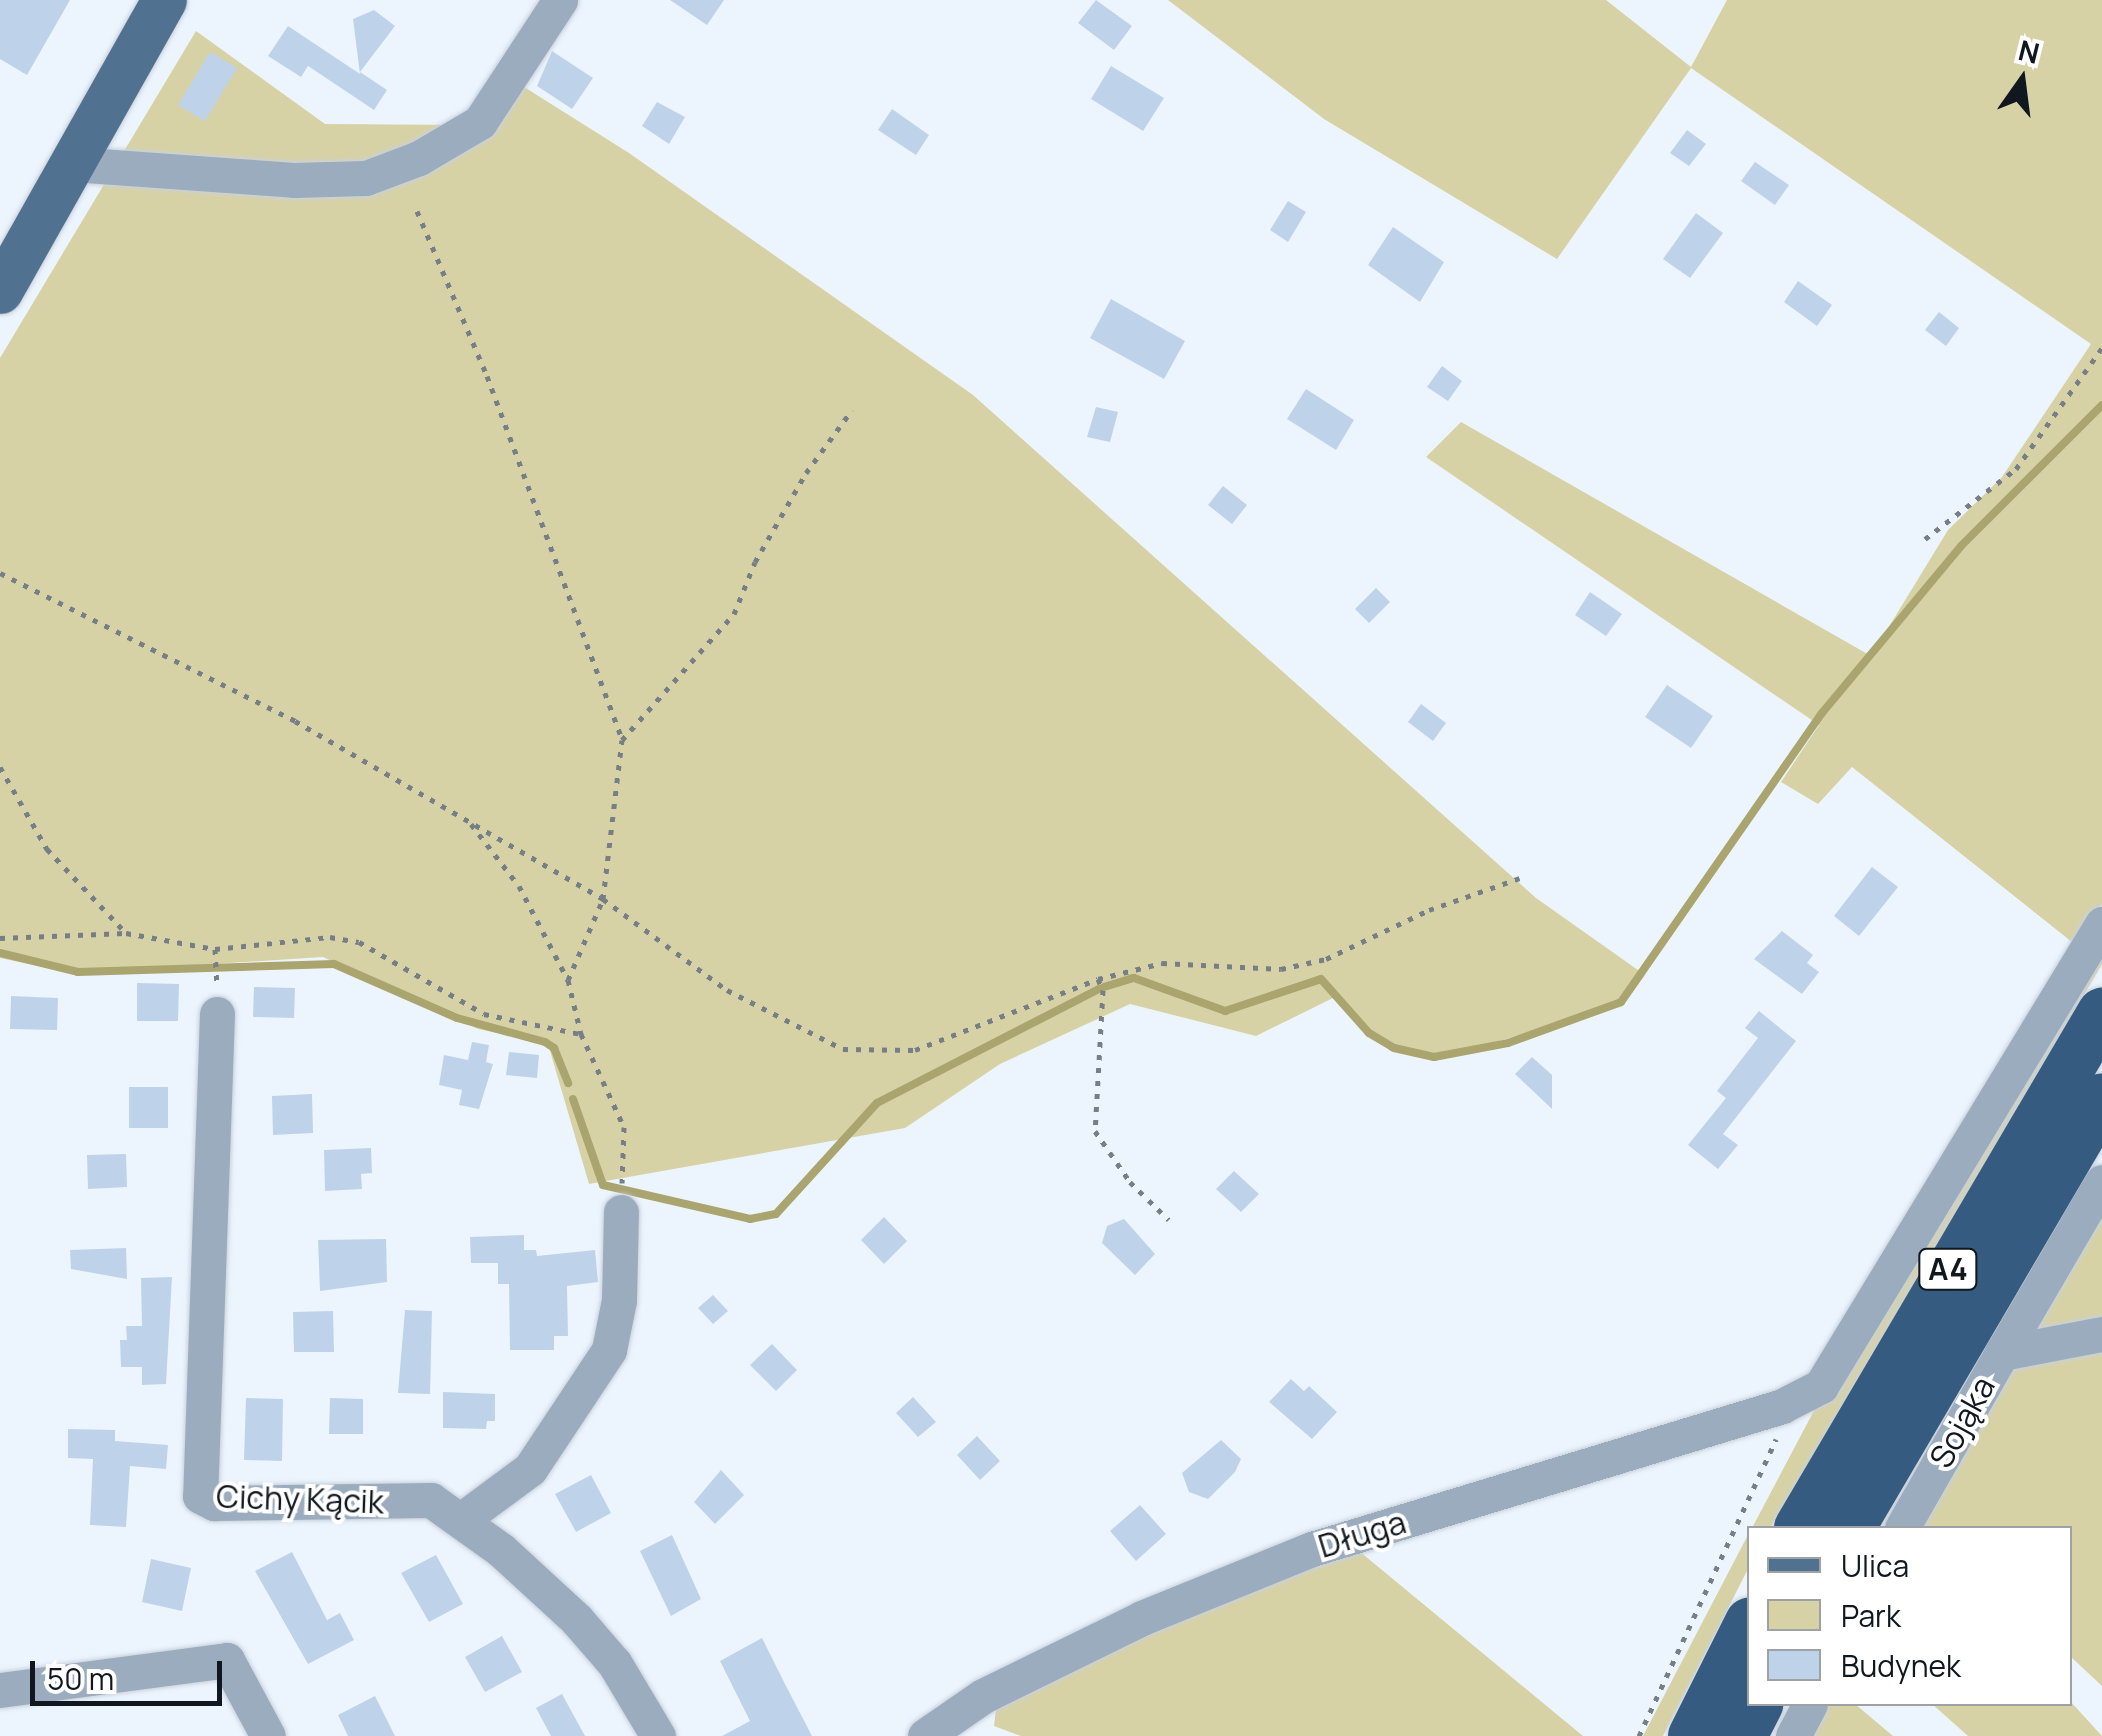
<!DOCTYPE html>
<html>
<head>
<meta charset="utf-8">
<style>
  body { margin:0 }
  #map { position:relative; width:2102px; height:1736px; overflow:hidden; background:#ecf5fe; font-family:Manrope,sans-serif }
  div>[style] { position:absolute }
  .green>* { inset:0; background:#d7d2a5 }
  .stream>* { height:8px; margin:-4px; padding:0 4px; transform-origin:4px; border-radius:4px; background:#aaa46e }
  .building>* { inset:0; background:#bed3ea }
  .path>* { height:5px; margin-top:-2.5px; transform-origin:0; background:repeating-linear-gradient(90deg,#767e86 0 5px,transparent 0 13px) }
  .roads { filter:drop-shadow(0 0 2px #c9d1da) drop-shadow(0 0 2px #c9d1da) }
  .minor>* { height:35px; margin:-17.5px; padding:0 17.5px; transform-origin:17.5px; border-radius:17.5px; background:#9bacbf }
  .major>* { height:45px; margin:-22.5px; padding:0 22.5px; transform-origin:22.5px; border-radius:22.5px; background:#517191 }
  .highway>* { height:50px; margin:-25px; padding:0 25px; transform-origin:25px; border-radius:25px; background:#365b80 }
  span { translate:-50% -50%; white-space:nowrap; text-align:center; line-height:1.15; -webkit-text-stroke:8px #fff; paint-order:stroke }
  .shield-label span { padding:2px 8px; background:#fff; border:2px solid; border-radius:8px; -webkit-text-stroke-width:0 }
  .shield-label { font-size:30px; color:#10171f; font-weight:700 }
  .street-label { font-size:32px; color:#10171f }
  .legend { position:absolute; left:1747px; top:1526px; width:325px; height:180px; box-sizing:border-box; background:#fff; border:2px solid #9fa2a5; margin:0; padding:12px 18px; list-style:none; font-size:30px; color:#10171f }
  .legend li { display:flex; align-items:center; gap:20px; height:50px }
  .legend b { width:50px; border:2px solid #9fa2a5 }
  .north { position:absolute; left:1972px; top:30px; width:100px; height:100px; -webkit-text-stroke:8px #fff; paint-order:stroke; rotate:14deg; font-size:28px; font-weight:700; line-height:40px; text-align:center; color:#10171f }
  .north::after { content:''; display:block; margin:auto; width:35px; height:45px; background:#10171f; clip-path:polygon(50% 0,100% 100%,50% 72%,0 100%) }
  .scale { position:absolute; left:30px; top:1661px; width:192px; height:45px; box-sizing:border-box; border:5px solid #10171f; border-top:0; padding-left:12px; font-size:30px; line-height:35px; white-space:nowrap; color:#10171f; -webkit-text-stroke:8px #fff; paint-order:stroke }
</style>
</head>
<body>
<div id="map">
  <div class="green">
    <div style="clip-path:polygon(1168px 0,1606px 0,1691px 67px,1727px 0,2102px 0,2102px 904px,2077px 946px,1852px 767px,1818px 804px,1781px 782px,1819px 725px,1426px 457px,1461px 422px,1871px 656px,1948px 530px,2002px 477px,2091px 344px,1691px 68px,1557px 259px,1324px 119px)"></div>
    <div style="clip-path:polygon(196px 31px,325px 124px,465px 125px,521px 85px,629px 153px,973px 395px,1536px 898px,1645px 975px,1624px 1004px,1449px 1056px,1390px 1051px,1337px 996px,1256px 1036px,1130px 1004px,1000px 1064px,905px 1128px,589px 1184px,548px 1044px,478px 1029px,323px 957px,71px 973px,0 958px,0 358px)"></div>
    <div style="clip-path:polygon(2102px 938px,2102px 964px,1770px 1528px,1752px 1528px,1818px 1403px)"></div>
    <div style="clip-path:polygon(2102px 1205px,2102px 1322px,2040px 1334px,2031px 1328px)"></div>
    <div style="clip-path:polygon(2102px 1348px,2102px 1686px,2070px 1656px,2070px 1528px,1927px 1528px,1915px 1518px,2004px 1375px,2034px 1356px)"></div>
    <div style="clip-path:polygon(1749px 1533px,1749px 1567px,1663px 1736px,1643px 1736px)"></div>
    <div style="clip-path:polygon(1353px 1546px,1583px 1736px,1021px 1736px,994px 1726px,997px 1701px,1220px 1595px)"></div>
    <div style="clip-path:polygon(2070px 1701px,2102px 1736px,1968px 1736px,1932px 1704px)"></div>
    <div style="clip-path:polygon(1818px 1704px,1855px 1704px,1893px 1736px,1801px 1736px)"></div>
  </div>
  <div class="stream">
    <div style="left:0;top:953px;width:80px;rotate:13.7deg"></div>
    <div style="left:78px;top:972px;width:256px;rotate:-1.8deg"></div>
    <div style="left:334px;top:964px;width:134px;rotate:23.7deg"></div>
    <div style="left:457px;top:1018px;width:91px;rotate:15.3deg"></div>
    <div style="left:545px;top:1042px;width:11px;rotate:34deg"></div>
    <div style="left:554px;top:1048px;width:38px;rotate:68deg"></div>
    <div style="left:1104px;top:987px;width:31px;rotate:-17deg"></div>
    <div style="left:1134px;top:978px;width:97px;rotate:19.9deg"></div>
    <div style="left:1225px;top:1011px;width:101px;rotate:-18.4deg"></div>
    <div style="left:1321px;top:979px;width:72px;rotate:48.4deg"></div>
    <div style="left:1369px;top:1033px;width:29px;rotate:31deg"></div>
    <div style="left:1394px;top:1048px;width:41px;rotate:12.7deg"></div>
    <div style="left:1434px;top:1057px;width:75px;rotate:-10.7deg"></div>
    <div style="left:1508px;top:1043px;width:120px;rotate:-19.9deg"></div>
    <div style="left:1621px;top:1002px;width:352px;rotate:-55.2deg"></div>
    <div style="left:1822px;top:713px;width:217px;rotate:-50.2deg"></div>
    <div style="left:1961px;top:546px;width:199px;rotate:-45deg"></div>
    <div style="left:573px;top:1099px;width:91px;rotate:70.8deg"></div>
    <div style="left:603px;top:1185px;width:151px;rotate:13deg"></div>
    <div style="left:750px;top:1219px;width:26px;rotate:-11deg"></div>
    <div style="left:776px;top:1214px;width:150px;rotate:-47.7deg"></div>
    <div style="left:877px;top:1103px;width:250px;rotate:-27.2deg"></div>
  </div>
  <div class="building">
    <div style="clip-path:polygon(0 0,70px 0,27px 75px,0 59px)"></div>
    <div style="clip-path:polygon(670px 0,724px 0,707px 25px)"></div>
    <div style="clip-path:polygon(1096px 0,1132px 26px,1114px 50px,1078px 23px)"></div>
    <div style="clip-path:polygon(374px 10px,395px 26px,360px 72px,387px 90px,374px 110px,308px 66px,301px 77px,268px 56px,288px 26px,360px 74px,353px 19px)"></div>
    <div style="clip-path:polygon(552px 51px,593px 78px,572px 109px,537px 86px)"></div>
    <div style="clip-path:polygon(210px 52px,237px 68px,205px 121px,178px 105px)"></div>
    <div style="clip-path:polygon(1111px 66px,1164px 98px,1143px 131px,1091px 99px)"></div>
    <div style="clip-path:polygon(657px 102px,685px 117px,669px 144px,642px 126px)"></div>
    <div style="clip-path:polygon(892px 109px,929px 135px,916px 155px,878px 130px)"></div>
    <div style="clip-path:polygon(1687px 130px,1706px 144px,1689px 166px,1670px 153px)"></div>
    <div style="clip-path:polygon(1755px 162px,1789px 185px,1775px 205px,1741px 181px)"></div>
    <div style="clip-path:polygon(1288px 201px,1306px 212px,1288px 242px,1270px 230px)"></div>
    <div style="clip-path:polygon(1696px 213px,1723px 233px,1690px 278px,1663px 259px)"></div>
    <div style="clip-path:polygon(1393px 227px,1444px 262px,1420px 302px,1368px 265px)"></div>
    <div style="clip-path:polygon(1798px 281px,1832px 305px,1817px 326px,1784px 302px)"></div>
    <div style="clip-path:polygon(1111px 299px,1185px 341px,1164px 379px,1090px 338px)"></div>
    <div style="clip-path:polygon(1939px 312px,1959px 328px,1946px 346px,1925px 330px)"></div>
    <div style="clip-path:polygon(1442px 366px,1462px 381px,1448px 401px,1427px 387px)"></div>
    <div style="clip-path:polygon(1306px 389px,1354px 420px,1336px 450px,1287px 419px)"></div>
    <div style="clip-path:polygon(1096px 407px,1118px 412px,1110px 442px,1087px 437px)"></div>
    <div style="clip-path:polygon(1223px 486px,1247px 505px,1232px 524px,1208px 505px)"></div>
    <div style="clip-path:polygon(1376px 588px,1390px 602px,1369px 623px,1355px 609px)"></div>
    <div style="clip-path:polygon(1590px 592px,1622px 614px,1606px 636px,1575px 615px)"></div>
    <div style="clip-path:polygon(1667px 685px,1713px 716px,1691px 748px,1645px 717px)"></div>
    <div style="clip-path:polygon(1421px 704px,1446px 723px,1433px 741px,1408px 722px)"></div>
    <div style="clip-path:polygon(1872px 867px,1898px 887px,1859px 936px,1834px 916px)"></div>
    <div style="clip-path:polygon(1782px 931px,1813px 955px,1807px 963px,1819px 972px,1802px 994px,1754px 959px)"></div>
    <div style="clip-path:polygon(137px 983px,179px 984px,178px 1021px,137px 1021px)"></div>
    <div style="clip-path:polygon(254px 987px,295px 988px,294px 1018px,253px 1017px)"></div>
    <div style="clip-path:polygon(11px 996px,58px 998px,57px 1030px,10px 1029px)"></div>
    <div style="clip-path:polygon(1759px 1011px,1796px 1041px,1723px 1134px,1738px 1145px,1718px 1169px,1688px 1145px,1726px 1098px,1717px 1091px,1758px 1038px,1745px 1028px)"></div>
    <div style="clip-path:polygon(472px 1042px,489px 1045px,486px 1062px,493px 1064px,479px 1109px,459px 1105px,462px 1090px,439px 1085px,444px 1055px,468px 1060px)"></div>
    <div style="clip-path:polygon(509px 1052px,539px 1055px,537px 1078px,506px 1075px)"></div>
    <div style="clip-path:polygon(1532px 1057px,1552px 1075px,1552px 1109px,1515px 1074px)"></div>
    <div style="clip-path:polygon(129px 1087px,168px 1087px,168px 1128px,129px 1128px)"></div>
    <div style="clip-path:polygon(312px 1094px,313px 1133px,273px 1135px,272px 1096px)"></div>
    <div style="clip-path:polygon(371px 1148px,372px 1173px,361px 1174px,362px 1189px,325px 1191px,324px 1150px)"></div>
    <div style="clip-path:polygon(126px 1154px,127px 1187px,88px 1189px,87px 1155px)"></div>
    <div style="clip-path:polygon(1234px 1171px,1259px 1194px,1241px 1212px,1216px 1189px)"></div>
    <div style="clip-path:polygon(884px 1217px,907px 1241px,884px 1264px,861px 1240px)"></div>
    <div style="clip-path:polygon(1124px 1219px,1155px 1254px,1135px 1275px,1102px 1243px,1107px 1226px)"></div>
    <div style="clip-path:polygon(524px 1235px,524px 1250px,536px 1250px,537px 1256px,595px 1250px,598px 1282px,567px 1286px,568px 1336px,554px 1336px,554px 1350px,510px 1350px,509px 1284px,498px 1284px,498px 1263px,471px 1263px,470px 1237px)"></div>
    <div style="clip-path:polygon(386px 1239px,387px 1282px,320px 1291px,318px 1240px)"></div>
    <div style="clip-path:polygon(126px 1248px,127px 1279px,71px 1269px,70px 1250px)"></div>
    <div style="clip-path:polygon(172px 1277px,166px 1384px,142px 1385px,142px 1367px,121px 1367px,120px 1340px,127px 1340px,126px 1326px,142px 1326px,141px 1278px)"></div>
    <div style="clip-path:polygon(713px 1295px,728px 1311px,713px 1324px,698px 1308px)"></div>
    <div style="clip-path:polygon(405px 1310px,432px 1311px,430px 1394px,398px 1393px)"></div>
    <div style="clip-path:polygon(333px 1311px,334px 1352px,294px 1352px,293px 1312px)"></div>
    <div style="clip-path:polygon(772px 1344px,797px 1370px,776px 1391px,750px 1365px)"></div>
    <div style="clip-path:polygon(1291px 1379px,1304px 1391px,1309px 1386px,1337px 1412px,1312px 1439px,1269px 1402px)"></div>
    <div style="clip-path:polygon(443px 1392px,495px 1394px,495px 1421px,487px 1421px,486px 1429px,443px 1428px)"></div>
    <div style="clip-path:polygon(913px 1397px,936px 1422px,918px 1437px,896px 1413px)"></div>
    <div style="clip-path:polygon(246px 1398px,283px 1399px,282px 1461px,244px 1460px)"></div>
    <div style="clip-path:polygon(330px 1398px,363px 1399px,363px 1434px,329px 1434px)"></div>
    <div style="clip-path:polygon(68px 1429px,115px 1430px,115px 1441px,168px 1445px,166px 1469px,130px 1466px,126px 1527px,90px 1525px,93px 1459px,68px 1458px)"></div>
    <div style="clip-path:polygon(977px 1436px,1000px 1461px,980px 1480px,957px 1455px)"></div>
    <div style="clip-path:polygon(1221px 1440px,1241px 1459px,1235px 1472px,1208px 1499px,1189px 1492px,1182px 1473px)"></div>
    <div style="clip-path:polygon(721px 1470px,744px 1495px,715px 1524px,694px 1502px)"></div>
    <div style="clip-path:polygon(591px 1475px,611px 1513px,576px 1532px,555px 1494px)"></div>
    <div style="clip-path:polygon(1140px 1505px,1166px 1534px,1136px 1561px,1110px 1531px)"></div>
    <div style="clip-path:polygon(672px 1535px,701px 1599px,671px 1616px,640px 1551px)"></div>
    <div style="clip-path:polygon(292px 1552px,327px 1620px,340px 1613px,354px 1640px,308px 1664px,255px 1571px)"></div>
    <div style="clip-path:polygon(436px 1555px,463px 1604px,429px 1622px,401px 1573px)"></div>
    <div style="clip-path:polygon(151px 1559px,191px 1568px,182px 1611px,142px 1602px)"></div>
    <div style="clip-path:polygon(502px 1636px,522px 1672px,485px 1692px,465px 1657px)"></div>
    <div style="clip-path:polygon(762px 1638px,786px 1686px,812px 1736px,722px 1736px,750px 1721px,720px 1661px)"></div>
    <div style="clip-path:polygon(562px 1694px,585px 1736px,551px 1736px,536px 1708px)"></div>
    <div style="clip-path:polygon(375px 1696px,395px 1736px,348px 1736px,338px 1715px)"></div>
  </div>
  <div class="path">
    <div style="left:417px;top:211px;width:179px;rotate:67deg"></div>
    <div style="left:487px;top:376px;width:387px;rotate:69.6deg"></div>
    <div style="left:1925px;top:539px;width:115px;rotate:-37.6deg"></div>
    <div style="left:2016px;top:469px;width:148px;rotate:-54.6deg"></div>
    <div style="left:0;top:573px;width:330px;rotate:26.6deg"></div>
    <div style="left:295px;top:721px;width:356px;rotate:30deg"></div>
    <div style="left:603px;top:899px;width:154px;rotate:36.3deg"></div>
    <div style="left:727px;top:990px;width:130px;rotate:27deg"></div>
    <div style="left:843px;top:1049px;width:72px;rotate:0.8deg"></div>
    <div style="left:915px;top:1050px;width:196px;rotate:-21.2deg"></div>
    <div style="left:1098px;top:979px;width:66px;rotate:-14deg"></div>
    <div style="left:1162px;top:963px;width:119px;rotate:2.9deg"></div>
    <div style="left:1281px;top:969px;width:46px;rotate:-12.5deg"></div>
    <div style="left:1326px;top:959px;width:114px;rotate:-25.4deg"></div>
    <div style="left:1429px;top:910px;width:96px;rotate:-19.4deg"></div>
    <div style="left:0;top:767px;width:95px;rotate:60.2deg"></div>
    <div style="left:47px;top:849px;width:115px;rotate:46.8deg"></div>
    <div style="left:126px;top:933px;width:90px;rotate:10.2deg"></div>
    <div style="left:215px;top:949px;width:116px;rotate:-6deg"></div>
    <div style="left:330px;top:937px;width:29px;rotate:10deg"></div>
    <div style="left:359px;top:942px;width:144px;rotate:29.9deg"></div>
    <div style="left:484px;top:1014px;width:99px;rotate:11.7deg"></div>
    <div style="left:471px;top:824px;width:78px;rotate:52.3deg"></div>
    <div style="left:519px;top:886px;width:106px;rotate:62.5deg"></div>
    <div style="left:568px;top:980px;width:56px;rotate:76.5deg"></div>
    <div style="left:581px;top:1034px;width:102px;rotate:65.2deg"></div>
    <div style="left:624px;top:1127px;width:56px;rotate:92deg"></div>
    <div style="left:0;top:938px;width:126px;rotate:-2.3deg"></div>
    <div style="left:215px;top:949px;width:37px;rotate:87deg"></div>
    <div style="left:1098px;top:979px;width:12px;rotate:66deg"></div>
    <div style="left:1103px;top:990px;width:141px;rotate:93.2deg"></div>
    <div style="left:1095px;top:1131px;width:62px;rotate:55.5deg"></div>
    <div style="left:1130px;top:1182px;width:54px;rotate:44.3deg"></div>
    <div style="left:568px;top:980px;width:88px;rotate:-66.6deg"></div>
    <div style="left:603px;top:899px;width:160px;rotate:-83.2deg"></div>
    <div style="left:622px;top:740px;width:169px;rotate:-48.4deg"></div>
    <div style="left:734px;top:614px;width:56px;rotate:-68deg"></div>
    <div style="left:755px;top:562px;width:103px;rotate:-60.2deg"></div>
    <div style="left:806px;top:473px;width:78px;rotate:-53.9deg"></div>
    <div style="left:1639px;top:1736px;width:327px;rotate:-65.2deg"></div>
  </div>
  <div class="roads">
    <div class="minor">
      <div style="left:72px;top:164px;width:222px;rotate:4.1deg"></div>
      <div style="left:293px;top:180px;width:73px;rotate:-1.6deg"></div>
      <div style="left:366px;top:178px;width:57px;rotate:-20.7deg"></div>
      <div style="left:419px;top:158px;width:71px;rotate:-30.5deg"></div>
      <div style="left:480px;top:122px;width:146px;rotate:-56.7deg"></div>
      <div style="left:217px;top:1014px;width:482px;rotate:92deg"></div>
      <div style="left:200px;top:1496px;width:16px;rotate:27deg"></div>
      <div style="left:214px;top:1503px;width:217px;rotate:-0.8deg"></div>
      <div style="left:431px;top:1500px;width:86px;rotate:35.5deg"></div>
      <div style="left:501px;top:1550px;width:103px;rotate:42.6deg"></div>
      <div style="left:577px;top:1620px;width:58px;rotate:49.2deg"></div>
      <div style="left:615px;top:1664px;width:84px;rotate:59.2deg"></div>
      <div style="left:2002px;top:1353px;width:198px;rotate:-59.7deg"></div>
      <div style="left:461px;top:1520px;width:86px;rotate:-36.5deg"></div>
      <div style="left:530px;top:1469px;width:143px;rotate:-56.4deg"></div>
      <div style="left:609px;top:1350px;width:51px;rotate:-78.7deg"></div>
      <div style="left:619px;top:1300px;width:88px;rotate:-88.7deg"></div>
      <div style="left:1902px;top:1528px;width:202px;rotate:-60.3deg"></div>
      <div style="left:2002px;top:1353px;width:102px;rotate:-10.8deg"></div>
      <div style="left:0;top:1690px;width:229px;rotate:-7.5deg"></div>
      <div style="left:227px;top:1660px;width:86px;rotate:61.7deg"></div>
      <div style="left:925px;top:1736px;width:70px;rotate:-34.6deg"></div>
      <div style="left:983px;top:1696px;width:177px;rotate:-26.1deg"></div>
      <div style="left:1142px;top:1618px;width:183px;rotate:-22.1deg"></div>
      <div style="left:1312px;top:1549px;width:491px;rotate:-16.9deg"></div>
      <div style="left:1782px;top:1406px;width:44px;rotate:-27.1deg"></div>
      <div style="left:1821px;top:1386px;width:541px;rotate:-58.69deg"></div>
      <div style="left:1793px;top:1736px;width:36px;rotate:-62deg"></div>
    </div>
    <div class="major">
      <div style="left:0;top:291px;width:334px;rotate:-60.6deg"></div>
    </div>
    <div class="highway">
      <div style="left:1799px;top:1528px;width:598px;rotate:-59.53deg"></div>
      <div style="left:1850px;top:1528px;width:498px;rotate:-59.6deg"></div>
      <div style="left:1693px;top:1736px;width:127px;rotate:-63.4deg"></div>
      <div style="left:1742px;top:1736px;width:36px;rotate:-63deg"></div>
    </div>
  </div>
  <div class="shield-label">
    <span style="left:1948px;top:1269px">A4</span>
  </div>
  <div class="street-label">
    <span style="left:1962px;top:1422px;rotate:-61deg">Sojąka</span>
    <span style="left:300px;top:1499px;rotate:2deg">Cichy Kącik</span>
    <span style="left:1362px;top:1534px;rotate:-17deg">Długa</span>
  </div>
  <ul class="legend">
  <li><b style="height:12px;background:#517191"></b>Ulica</li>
  <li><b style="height:28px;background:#d7d2a5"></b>Park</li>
  <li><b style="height:28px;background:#bed3ea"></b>Budynek</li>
  </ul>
  <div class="north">N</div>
  <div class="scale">50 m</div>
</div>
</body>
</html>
